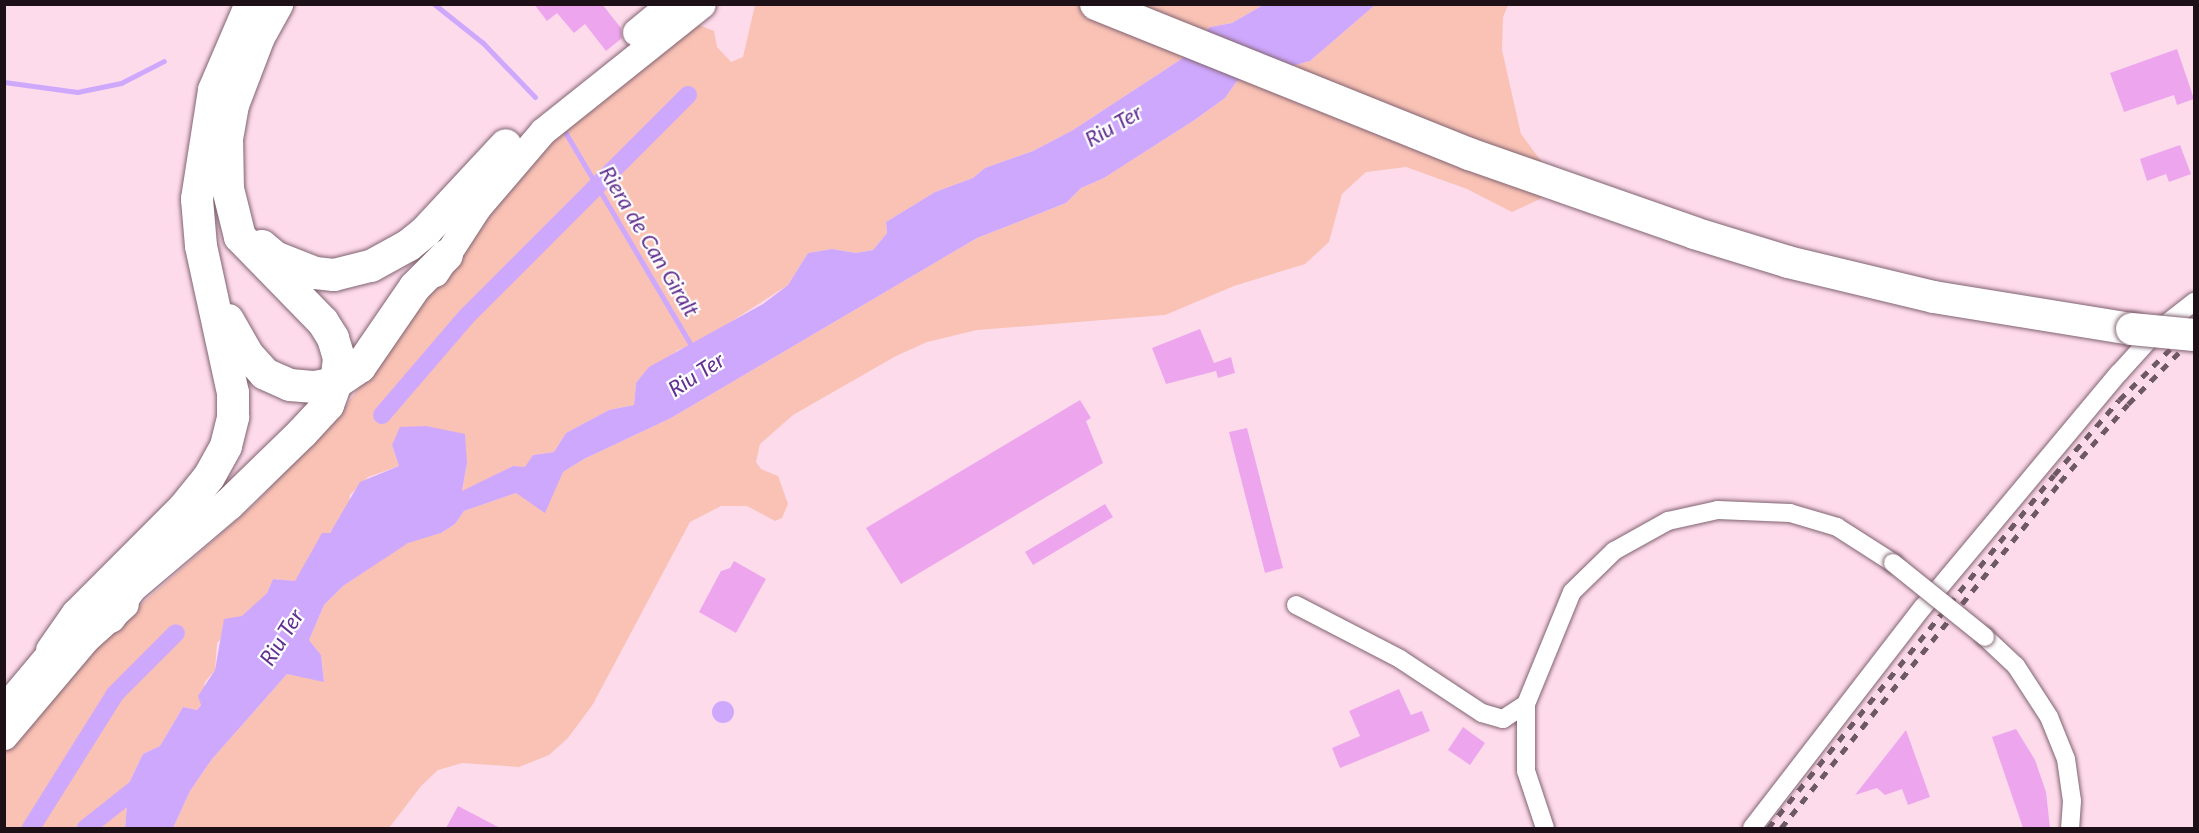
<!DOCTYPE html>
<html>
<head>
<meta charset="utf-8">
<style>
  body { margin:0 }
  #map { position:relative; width:2199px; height:833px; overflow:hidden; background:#fedbeb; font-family:Lato,sans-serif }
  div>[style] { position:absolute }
  .green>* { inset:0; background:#f9c2b5 }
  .water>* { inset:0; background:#cea8fd }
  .round { border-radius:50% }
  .stream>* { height:5px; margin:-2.5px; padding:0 2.5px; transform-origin:2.5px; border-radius:2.5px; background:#cea8fd }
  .canal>* { height:18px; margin:-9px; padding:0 9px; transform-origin:9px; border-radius:9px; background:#cea8fd }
  .building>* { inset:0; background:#eda6ed }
  .roads { filter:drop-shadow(0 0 2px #816371) drop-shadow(0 0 2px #816371) }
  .street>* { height:18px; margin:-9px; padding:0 9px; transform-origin:9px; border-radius:9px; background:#fff }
  .primary>* { height:27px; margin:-13.5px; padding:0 13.5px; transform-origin:13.5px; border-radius:13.5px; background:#fff }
  .highway>* { height:32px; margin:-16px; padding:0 16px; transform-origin:16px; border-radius:16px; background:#fff }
  .rail>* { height:4.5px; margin-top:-2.25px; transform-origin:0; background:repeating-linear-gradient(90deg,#6d5963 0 8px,transparent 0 16px) }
  .bridges { filter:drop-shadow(0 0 2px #816371) drop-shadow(0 0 2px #816371) }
  .street-bridge>* { height:18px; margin:-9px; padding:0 9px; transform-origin:9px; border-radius:9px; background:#fff }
  .highway-bridge>* { height:32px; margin:-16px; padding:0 16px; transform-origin:16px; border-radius:16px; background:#fff }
  span { translate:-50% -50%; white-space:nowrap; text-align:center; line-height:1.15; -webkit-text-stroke:4.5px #fff; paint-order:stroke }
  .water-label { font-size:22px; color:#623090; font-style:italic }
  .frame { position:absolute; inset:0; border:6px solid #1d1117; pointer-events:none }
</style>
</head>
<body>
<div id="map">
  <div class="green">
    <div style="clip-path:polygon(755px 5px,1263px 5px,1232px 23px,1210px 27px,1183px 58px,1073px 130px,1033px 151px,985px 168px,973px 178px,935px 192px,886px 222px,887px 233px,873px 250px,856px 253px,832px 249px,808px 253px,788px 285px,701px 341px,678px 350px,636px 383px,634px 405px,609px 410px,566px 433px,554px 452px,533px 455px,526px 468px,513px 466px,462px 492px,467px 463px,392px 445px,399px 466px,368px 477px,350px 495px,349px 506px,295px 581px,273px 579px,267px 593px,217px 643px,215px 670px,205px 682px,201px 704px,197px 710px,183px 707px,160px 746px,143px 754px,129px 783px,125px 828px,5px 828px,5px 753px,20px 729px,113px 629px,256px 503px,345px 407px,517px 170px,541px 145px,694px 23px,714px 31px,717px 47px,731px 62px,743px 57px)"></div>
    <div style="clip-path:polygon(1375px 5px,1508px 5px,1503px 17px,1502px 50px,1521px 134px,1547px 169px,1545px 193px,1540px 199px,1512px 212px,1467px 189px,1406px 167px,1366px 172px,1342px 194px,1329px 242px,1305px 264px,1234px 286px,1165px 315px,977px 330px,927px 342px,896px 356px,793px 415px,760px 444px,756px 462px,761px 469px,778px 476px,788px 504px,782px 518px,775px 521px,747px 506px,721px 506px,690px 522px,593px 704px,568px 738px,549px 755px,519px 767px,462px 763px,438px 770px,421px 786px,389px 828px,173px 828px,190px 791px,212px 759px,287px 674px,324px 681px,321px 655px,309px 640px,324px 605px,343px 586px,408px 542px,441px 533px,455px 524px,464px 511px,516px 493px,553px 491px,563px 472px,584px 459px,671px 418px,977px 238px,1066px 203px,1081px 188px,1104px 178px,1196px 119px,1225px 98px,1237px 81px,1310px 61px)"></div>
  </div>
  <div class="water">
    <div style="clip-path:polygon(1263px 5px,1375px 5px,1310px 61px,1237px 81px,1225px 98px,1196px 119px,1104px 178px,1081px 188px,1066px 203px,977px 238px,671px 418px,584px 459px,563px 472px,545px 513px,516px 493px,464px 511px,455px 524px,441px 533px,408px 543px,343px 586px,324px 605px,309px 640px,321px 655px,324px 682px,287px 674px,212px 759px,190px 791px,173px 828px,125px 828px,129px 783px,143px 754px,160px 746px,183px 707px,197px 710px,201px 705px,198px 696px,215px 670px,224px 619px,242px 616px,267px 593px,273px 579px,295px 581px,322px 533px,330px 533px,360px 482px,399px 466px,392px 445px,400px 427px,426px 426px,465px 434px,467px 463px,462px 491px,513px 466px,525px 467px,533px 455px,554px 452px,566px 433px,609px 410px,634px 405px,636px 383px,649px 367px,763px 304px,788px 285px,808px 253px,832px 249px,856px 253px,873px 250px,887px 233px,886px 222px,935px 192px,973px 178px,985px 168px,1033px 151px,1073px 130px,1183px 58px,1210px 27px,1232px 23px)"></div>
    <div class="round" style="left:712px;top:701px;width:22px;height:22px"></div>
  </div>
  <div class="stream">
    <div style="left:434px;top:4px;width:63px;rotate:38.5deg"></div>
    <div style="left:483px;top:43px;width:75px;rotate:46.1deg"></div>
    <div style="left:4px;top:82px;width:74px;rotate:7.8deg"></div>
    <div style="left:77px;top:92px;width:45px;rotate:-11.6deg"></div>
    <div style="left:121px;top:83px;width:48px;rotate:-27.1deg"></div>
    <div style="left:565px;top:132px;width:253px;rotate:59.4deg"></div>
  </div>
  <div class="canal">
    <div style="left:382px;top:415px;width:129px;rotate:-49.4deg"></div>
    <div style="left:466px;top:317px;width:314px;rotate:-45deg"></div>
    <div style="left:31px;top:828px;width:158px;rotate:-57.9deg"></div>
    <div style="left:115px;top:694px;width:86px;rotate:-45deg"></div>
    <div style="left:86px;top:828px;width:73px;rotate:-38.3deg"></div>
  </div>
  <div class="building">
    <div style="clip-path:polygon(534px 4px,602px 4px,621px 28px,622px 38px,606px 51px,585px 24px,574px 33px,557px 13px,547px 21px)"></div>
    <div style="clip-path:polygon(2177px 49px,2194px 99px,2177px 105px,2174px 95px,2124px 112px,2110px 73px)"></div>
    <div style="clip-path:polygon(2180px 145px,2191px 174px,2169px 182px,2166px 174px,2147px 181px,2140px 159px)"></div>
    <div style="clip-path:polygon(1200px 329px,1214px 363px,1231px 357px,1235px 373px,1218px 378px,1216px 371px,1166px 384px,1152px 348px)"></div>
    <div style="clip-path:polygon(1080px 400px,1091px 418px,1086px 421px,1103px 463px,901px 584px,866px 528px)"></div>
    <div style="clip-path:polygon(1247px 428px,1283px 568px,1265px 573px,1229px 432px)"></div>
    <div style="clip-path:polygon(1105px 504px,1113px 517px,1033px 565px,1025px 552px)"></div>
    <div style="clip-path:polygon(734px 561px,766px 579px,736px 633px,699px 612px,721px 571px,730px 568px)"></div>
    <div style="clip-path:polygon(1399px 689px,1411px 715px,1422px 711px,1430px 731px,1340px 768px,1332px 748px,1360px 736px,1349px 711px)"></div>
    <div style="clip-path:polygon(1463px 727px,1485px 743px,1470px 765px,1448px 750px)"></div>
    <div style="clip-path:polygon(2016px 729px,2035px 760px,2046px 792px,2050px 828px,2023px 828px,1992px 737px)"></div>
    <div style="clip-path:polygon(1906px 730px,1930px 797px,1908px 805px,1902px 789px,1885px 795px,1877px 788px,1855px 795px)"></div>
    <div style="clip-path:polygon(458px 806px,500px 828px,446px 828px)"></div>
  </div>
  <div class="roads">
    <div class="street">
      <div style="left:1296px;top:605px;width:117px;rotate:27.4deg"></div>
      <div style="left:1400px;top:659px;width:98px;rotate:33.4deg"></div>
      <div style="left:1482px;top:713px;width:22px;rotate:16deg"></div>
      <div style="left:1503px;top:719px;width:27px;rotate:-33deg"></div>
      <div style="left:1985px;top:637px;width:42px;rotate:43.1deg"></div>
      <div style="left:2016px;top:666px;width:61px;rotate:57.1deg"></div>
      <div style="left:2049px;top:717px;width:45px;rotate:68deg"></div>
      <div style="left:2066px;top:759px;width:42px;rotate:81.9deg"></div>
      <div style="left:2072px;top:801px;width:27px;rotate:94deg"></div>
      <div style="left:1545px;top:828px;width:60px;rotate:-108.4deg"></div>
      <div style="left:1526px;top:771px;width:67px;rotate:-90deg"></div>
      <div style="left:1526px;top:704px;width:121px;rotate:-67.7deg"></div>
      <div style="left:1572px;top:592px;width:59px;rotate:-44.3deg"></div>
      <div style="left:1614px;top:551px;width:62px;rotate:-29.1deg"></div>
      <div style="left:1668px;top:521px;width:51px;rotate:-12.4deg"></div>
      <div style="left:1718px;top:510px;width:72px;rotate:2.4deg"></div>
      <div style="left:1790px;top:513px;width:49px;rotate:16.6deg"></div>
      <div style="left:1837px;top:527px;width:67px;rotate:32.7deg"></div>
      <div style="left:1752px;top:828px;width:279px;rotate:-52.3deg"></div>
      <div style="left:1923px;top:607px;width:305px;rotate:-50.1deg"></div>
      <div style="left:2119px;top:373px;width:58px;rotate:-47.8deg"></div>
      <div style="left:2158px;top:330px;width:46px;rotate:-37.9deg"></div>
    </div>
    <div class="primary">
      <div style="left:636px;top:32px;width:44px;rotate:-39.5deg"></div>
      <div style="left:435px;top:273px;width:77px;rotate:-57.1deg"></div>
      <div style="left:477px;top:208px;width:101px;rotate:-49.4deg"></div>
      <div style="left:543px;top:131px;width:203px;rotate:-38.6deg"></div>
      <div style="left:4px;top:708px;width:64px;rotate:-50.1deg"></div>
      <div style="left:4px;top:736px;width:127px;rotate:-49.8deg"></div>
      <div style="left:86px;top:639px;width:52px;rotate:-41.9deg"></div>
    </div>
    <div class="highway">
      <div style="left:1096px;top:4px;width:402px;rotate:21.9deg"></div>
      <div style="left:1469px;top:154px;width:238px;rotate:19.3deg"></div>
      <div style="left:1694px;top:233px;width:98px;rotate:17.1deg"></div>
      <div style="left:1788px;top:262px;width:150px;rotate:13.5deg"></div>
      <div style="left:1934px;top:297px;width:201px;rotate:9.2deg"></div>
      <div style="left:262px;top:246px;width:17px;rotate:40deg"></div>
      <div style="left:275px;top:257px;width:43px;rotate:21.8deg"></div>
      <div style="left:315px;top:273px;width:19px;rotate:6deg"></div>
      <div style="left:334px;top:275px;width:38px;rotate:-14deg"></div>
      <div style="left:371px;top:266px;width:43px;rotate:-28.9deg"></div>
      <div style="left:409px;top:245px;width:22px;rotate:-39deg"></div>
      <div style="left:426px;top:231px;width:117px;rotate:-47.1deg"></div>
      <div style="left:228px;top:320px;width:40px;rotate:60.3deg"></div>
      <div style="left:248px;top:355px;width:25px;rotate:48deg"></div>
      <div style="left:265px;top:374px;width:27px;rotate:24deg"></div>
      <div style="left:290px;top:385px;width:25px;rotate:5deg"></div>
      <div style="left:315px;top:387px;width:21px;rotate:-11deg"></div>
      <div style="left:336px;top:383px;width:29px;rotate:-34deg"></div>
      <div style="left:360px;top:367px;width:97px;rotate:-55.5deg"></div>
      <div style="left:415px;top:287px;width:45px;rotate:-45deg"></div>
      <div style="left:110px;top:617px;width:37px;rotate:-55deg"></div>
      <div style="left:131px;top:587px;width:128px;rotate:-40.3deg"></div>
      <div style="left:229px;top:504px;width:102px;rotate:-44.2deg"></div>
      <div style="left:302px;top:433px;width:38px;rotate:-47deg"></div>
      <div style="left:328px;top:405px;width:23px;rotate:-70deg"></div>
      <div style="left:336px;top:383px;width:25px;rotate:-83deg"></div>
      <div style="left:339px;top:358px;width:21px;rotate:-107deg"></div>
      <div style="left:333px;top:338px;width:19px;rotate:-122deg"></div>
      <div style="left:323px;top:322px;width:119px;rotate:-134.3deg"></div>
      <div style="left:240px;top:237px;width:49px;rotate:-104deg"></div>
      <div style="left:228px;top:189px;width:50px;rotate:-91.1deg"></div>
      <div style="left:227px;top:139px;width:35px;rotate:-80deg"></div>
      <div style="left:233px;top:105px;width:73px;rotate:-69.1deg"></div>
      <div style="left:259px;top:37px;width:38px;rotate:-61deg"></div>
      <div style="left:52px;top:651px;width:44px;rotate:-55.2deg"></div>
      <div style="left:77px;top:615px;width:150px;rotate:-45deg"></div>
      <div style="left:183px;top:509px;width:41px;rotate:-50.9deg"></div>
      <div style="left:209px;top:477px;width:35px;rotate:-61deg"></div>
      <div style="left:226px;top:446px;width:30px;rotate:-76deg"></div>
      <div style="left:233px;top:417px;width:24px;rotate:-90deg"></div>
      <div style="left:233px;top:393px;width:150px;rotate:-102.3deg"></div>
      <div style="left:201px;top:246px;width:47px;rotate:-94.9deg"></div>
      <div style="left:197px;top:199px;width:110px;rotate:-81.1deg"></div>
      <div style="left:214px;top:90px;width:94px;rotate:-66.7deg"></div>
    </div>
  </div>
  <div class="rail">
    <div style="left:1768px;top:828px;width:454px;rotate:-51deg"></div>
    <div style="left:2054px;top:475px;width:99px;rotate:-49.1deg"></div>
    <div style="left:2119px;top:400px;width:106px;rotate:-45deg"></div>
    <div style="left:1781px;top:828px;width:444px;rotate:-51.1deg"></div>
    <div style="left:2060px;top:482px;width:103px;rotate:-48.9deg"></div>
    <div style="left:2128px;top:404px;width:94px;rotate:-45.4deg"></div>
  </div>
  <div class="bridges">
    <div class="street-bridge">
      <div style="left:1893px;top:563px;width:118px;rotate:38.8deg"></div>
    </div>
    <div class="highway-bridge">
      <div style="left:2132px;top:329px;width:62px;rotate:5.5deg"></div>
    </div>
  </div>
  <div class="water-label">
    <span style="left:1113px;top:125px;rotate:-30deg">Riu Ter</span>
    <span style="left:650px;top:241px;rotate:59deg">Riera de Can Giralt</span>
    <span style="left:696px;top:374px;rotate:-33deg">Riu Ter</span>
    <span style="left:281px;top:637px;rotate:-58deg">Riu Ter</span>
  </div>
  <div class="frame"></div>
</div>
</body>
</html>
